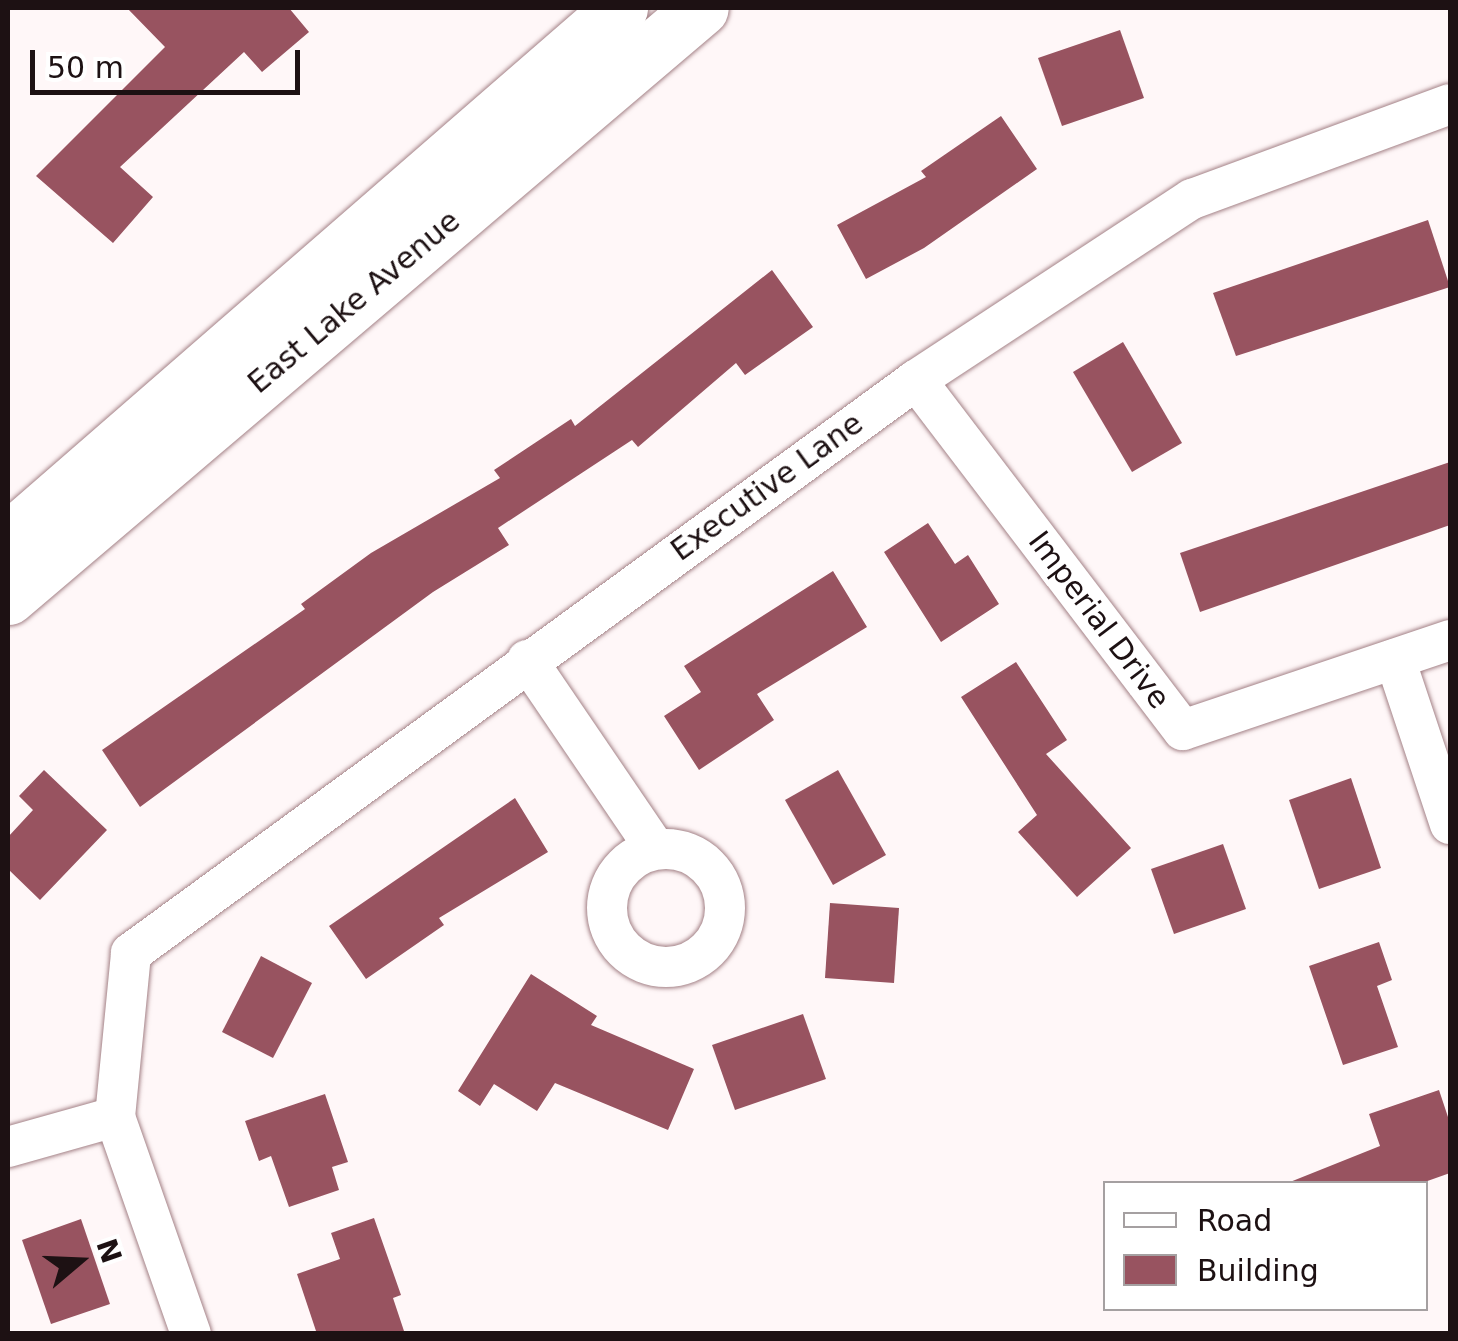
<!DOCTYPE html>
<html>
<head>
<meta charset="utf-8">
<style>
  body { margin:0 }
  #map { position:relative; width:1458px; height:1341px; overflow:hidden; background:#fff7f8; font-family:"DejaVu Sans",sans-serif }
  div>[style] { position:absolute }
  .building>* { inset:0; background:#985360 }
  .roads { filter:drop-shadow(0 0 2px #a48287) drop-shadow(0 0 2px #a48287) }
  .minor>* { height:40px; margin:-20px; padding:0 20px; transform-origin:20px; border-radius:20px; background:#fff }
  .minor>.ring { margin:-20px; padding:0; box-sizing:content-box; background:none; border:40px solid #fff; border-radius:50% }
  .primary>* { height:55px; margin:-27.5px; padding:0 27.5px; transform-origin:27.5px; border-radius:27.5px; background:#fff }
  span { translate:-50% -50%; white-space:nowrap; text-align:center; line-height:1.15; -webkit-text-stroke:9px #fff; paint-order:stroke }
  .street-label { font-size:30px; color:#1d1113 }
  .frame { position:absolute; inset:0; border:10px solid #1d1113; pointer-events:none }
  .legend { position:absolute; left:1103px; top:1181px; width:325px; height:130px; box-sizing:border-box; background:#fff; border:2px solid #a5a0a1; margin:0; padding:12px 18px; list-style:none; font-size:30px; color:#1d1113 }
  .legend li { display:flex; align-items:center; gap:20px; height:50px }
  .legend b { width:50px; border:2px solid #a5a0a1 }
  .north { position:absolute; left:30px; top:1211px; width:100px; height:100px; -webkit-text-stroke:8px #fff; paint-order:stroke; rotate:71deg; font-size:28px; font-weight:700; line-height:40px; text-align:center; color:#1d1113 }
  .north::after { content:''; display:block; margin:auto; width:35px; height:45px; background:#1d1113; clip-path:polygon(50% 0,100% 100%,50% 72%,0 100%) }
  .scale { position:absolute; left:30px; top:50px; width:270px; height:45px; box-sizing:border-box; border:5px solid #1d1113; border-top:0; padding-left:12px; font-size:30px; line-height:35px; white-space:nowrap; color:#1d1113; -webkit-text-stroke:8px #fff; paint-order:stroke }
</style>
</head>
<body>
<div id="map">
  <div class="building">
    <div style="clip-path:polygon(127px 8px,289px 8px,309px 32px,262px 72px,244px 52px,120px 167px,153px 197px,113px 243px,36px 176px,165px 47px)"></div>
    <div style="clip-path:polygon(1120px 30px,1144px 98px,1062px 126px,1038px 58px)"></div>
    <div style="clip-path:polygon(1001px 116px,1037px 169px,924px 248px,866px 279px,837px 225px,926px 177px,921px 171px)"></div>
    <div style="clip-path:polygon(1428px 220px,1450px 287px,1236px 356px,1213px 293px)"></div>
    <div style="clip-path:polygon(772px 270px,813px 327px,745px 375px,736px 363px,638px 447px,632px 440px,498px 528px,509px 545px,433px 592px,140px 807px,102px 750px,305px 609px,301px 604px,371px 553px,500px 478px,494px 470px,571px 419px,575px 426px)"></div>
    <div style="clip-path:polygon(1123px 342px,1182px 443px,1132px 472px,1073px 372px)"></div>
    <div style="clip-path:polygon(1450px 462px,1450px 525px,1200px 612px,1180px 553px)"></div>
    <div style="clip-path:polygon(928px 523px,955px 564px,968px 555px,999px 604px,941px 642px,884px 552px)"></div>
    <div style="clip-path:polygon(833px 571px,867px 627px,757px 694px,774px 720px,699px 770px,664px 716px,701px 692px,684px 666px)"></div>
    <div style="clip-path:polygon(1016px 662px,1067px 740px,1046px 754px,1131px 848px,1077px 897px,1018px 832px,1037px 815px,961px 697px)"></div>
    <div style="clip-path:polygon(44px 770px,107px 830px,40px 900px,8px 869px,8px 837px,33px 810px,19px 796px)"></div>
    <div style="clip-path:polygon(838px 770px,886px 855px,833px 885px,785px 800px)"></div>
    <div style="clip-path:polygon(1351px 778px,1381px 868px,1319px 889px,1289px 800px)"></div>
    <div style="clip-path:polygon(515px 798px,548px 852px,439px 918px,444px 925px,366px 979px,329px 926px)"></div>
    <div style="clip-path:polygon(1223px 844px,1246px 909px,1174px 934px,1151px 869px)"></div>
    <div style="clip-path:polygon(830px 903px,899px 908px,894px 983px,825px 978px)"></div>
    <div style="clip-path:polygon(1379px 942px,1392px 980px,1377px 986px,1398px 1047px,1343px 1065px,1309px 966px)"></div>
    <div style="clip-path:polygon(261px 956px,312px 983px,273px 1058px,222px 1032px)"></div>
    <div style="clip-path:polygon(531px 974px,597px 1016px,591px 1025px,694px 1069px,668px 1130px,555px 1083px,537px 1111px,494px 1084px,480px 1106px,458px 1091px)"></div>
    <div style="clip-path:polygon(803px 1014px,826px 1079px,735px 1110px,712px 1045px)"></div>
    <div style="clip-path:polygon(1439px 1090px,1450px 1123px,1450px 1173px,1419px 1184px,1285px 1184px,1380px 1146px,1369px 1114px)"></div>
    <div style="clip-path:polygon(325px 1094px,348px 1162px,332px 1167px,339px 1190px,289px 1207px,271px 1156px,259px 1161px,245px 1121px)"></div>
    <div style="clip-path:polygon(374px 1218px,401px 1295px,393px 1298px,405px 1334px,317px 1334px,297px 1274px,340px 1259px,331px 1233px)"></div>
    <div style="clip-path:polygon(81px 1219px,110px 1304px,51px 1324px,22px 1240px)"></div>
  </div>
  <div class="roads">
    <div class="minor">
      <div style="left:916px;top:380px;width:440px;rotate:52.7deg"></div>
      <div style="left:1183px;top:730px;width:282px;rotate:-18.6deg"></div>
      <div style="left:1395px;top:659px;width:174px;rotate:71.6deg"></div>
      <div style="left:527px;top:660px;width:227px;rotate:55.8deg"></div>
      <div class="ring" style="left:607px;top:849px;width:78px;height:78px"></div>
      <div style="left:8px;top:1147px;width:111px;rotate:-15.7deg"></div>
      <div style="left:191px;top:1334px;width:230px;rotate:-109.3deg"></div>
      <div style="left:115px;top:1117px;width:165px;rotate:-84.4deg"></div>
      <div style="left:131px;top:953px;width:972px;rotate:-36.13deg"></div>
      <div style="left:916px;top:380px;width:330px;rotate:-33.3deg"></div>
      <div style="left:1192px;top:199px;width:275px;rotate:-20.2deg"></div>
    </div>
    <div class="primary">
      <div style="left:8px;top:540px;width:811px;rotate:-41deg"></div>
      <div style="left:8px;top:597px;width:909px;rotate:-40.36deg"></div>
    </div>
  </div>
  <div class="street-label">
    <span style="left:354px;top:302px;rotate:-40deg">East Lake Avenue</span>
    <span style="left:767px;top:487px;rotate:-36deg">Executive Lane</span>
    <span style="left:1099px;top:620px;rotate:53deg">Imperial Drive</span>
  </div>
  <div class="frame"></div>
  <ul class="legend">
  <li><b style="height:12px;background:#fff"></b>Road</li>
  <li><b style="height:28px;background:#985360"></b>Building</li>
  </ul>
  <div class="north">N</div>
  <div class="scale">50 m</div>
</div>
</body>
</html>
